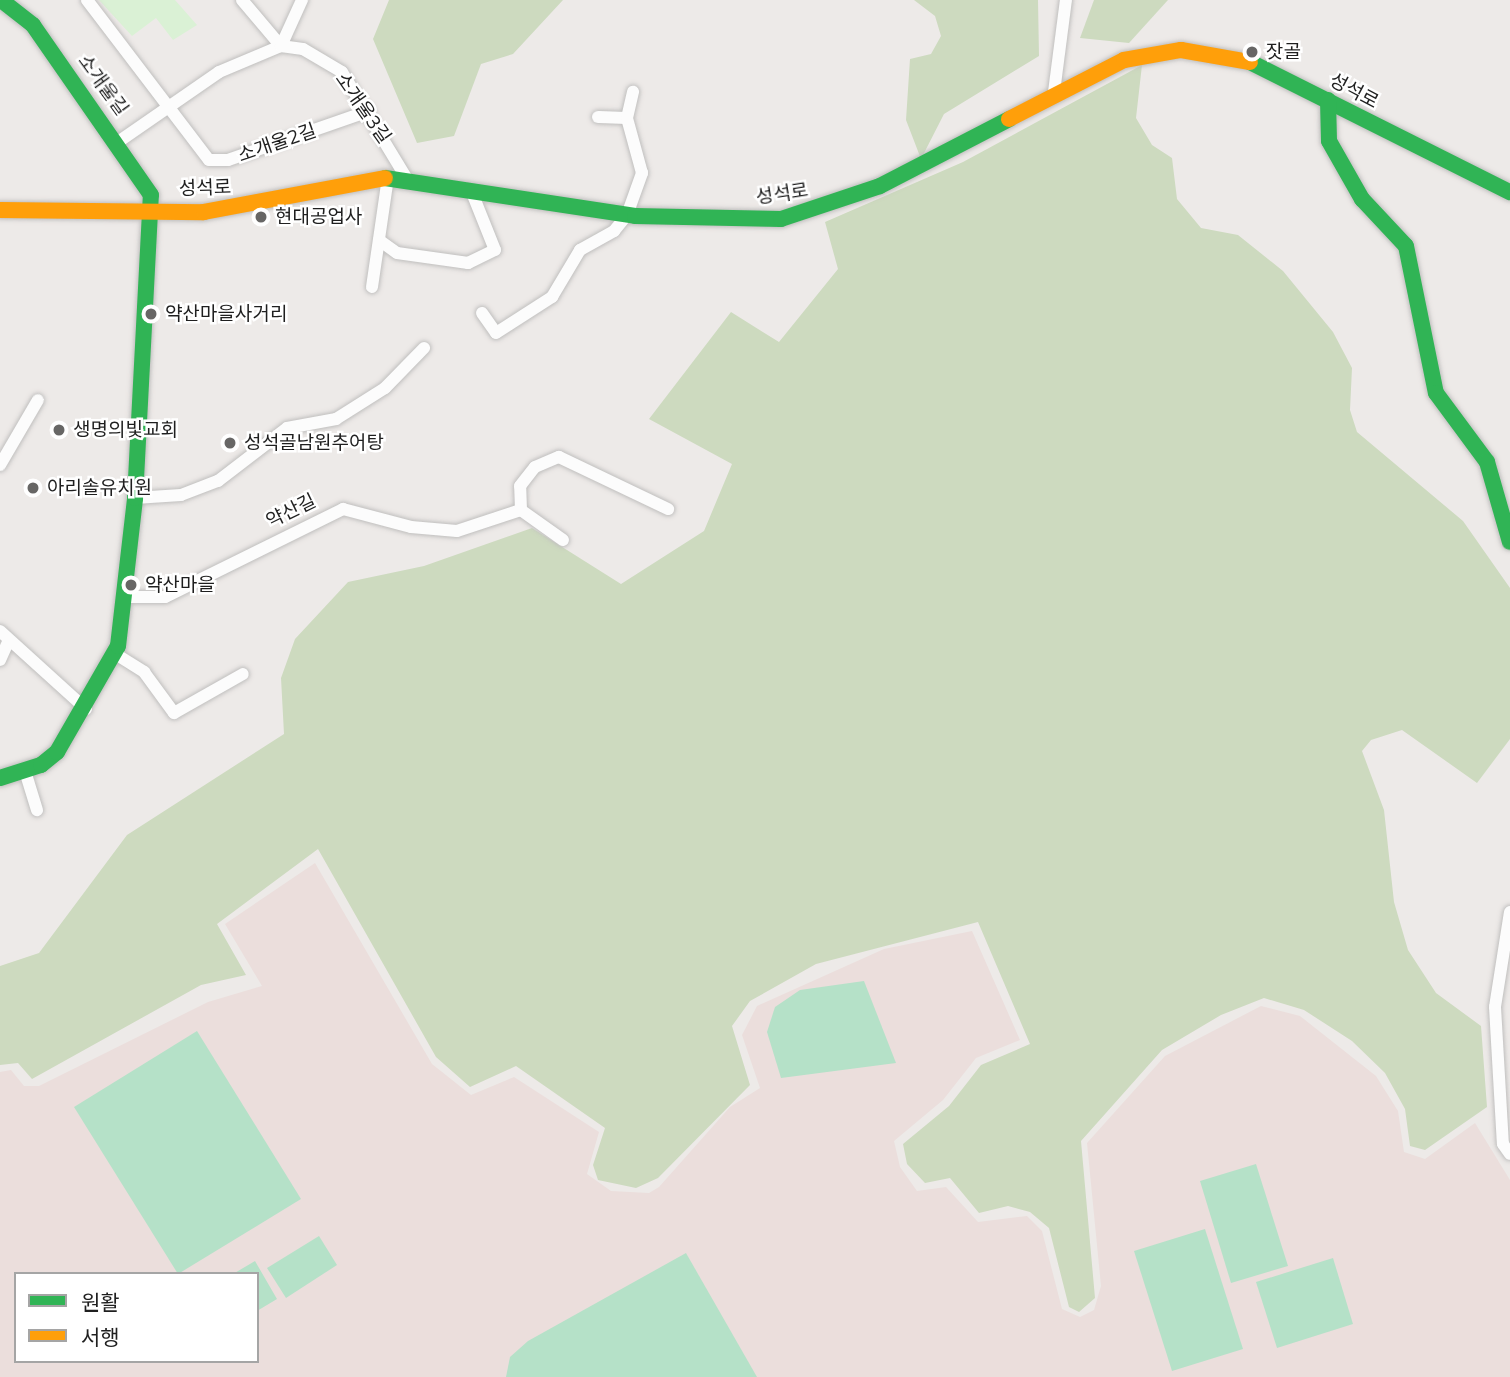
<!DOCTYPE html>
<html>
<head>
<meta charset="utf-8">
<style>
  body { margin:0 }
  #map { position:relative; width:1510px; height:1377px; overflow:hidden; background:#edeae8; font-family:Mulish,"Noto Sans KR",sans-serif }
  div>[style] { position:absolute }
  .military>* { inset:0; background:#ebdedc }
  .forest>* { inset:0; background:#cddabf }
  .park>* { inset:0; background:#daf1d5 }
  .pitch>* { inset:0; background:#b5e1c8 }
  .roads { filter:drop-shadow(0 0 2px #c0bfbe) drop-shadow(0 0 2px #c0bfbe) }
  .street>* { height:12px; margin:-6px; padding:0 6px; transform-origin:6px; border-radius:6px; background:#fcfcfc }
  .fast>* { height:16px; margin:-8px; padding:0 8px; transform-origin:8px; border-radius:8px; background:#30b455 }
  .slow>* { height:16px; margin:-8px; padding:0 8px; transform-origin:8px; border-radius:8px; background:#ff9f0a }
  .dots>* { width:19px; height:19px; translate:-50% -50%; box-sizing:border-box; border:4px solid #fff; border-radius:50% }
  span { translate:-50% -50%; white-space:nowrap; text-align:center; line-height:1.15; -webkit-text-stroke:5px #fff; paint-order:stroke }
  .poi-label { font-size:19px; color:#1f1f1f }
  .left { translate:0 -50%; text-align:left }
  .street-label { font-size:19px; color:#1f1f1f }
  .legend { position:absolute; left:14px; top:1272px; width:245px; height:91px; box-sizing:border-box; background:#fff; border:2px solid #a5a5a5; margin:0; padding:9px 12px; list-style:none; font-size:21px; color:#1f1f1f }
  .legend li { display:flex; align-items:center; gap:14px; height:35px }
  .legend b { width:35px; border:2px solid #a5a5a5 }
</style>
</head>
<body>
<div id="map">
  <div class="military">
    <div style="clip-path:polygon(evenodd,315px 863px,432px 1064px,471px 1095px,514px 1077px,599px 1132px,587px 1174px,611px 1191px,649px 1193px,659px 1187px,730px 1107px,760px 1088px,742px 1035px,757px 1006px,884px 949px,972px 931px,1020px 1040px,976px 1058px,943px 1100px,894px 1141px,900px 1167px,917px 1191px,946px 1187px,978px 1222px,1027px 1216px,1042px 1231px,1062px 1309px,1080px 1317px,1094px 1310px,1101px 1286px,1087px 1143px,1165px 1056px,1261px 1006px,1300px 1016px,1376px 1076px,1398px 1111px,1404px 1152px,1425px 1159px,1475px 1123px,1510px 1180px,1510px 1377px,0 1377px,0 1072px,11px 1070px,24px 1086px,39px 1086px,208px 1002px,262px 986px,225px 924px,315px 863px,16px 1274px,257px 1274px,257px 1361px,16px 1361px,16px 1274px)"></div>
  </div>
  <div class="forest">
    <div style="clip-path:polygon(389px 0,563px 0,513px 54px,481px 64px,454px 136px,417px 143px,373px 39px)"></div>
    <div style="clip-path:polygon(914px 0,1038px 0,1039px 56px,944px 114px,921px 159px,906px 120px,910px 59px,931px 54px,941px 36px,935px 16px)"></div>
    <div style="clip-path:polygon(1094px 0,1168px 0,1129px 43px,1080px 38px)"></div>
    <div style="clip-path:polygon(1142px 65px,1136px 118px,1152px 145px,1172px 158px,1177px 199px,1201px 228px,1238px 235px,1283px 271px,1333px 332px,1352px 368px,1350px 410px,1357px 432px,1463px 521px,1510px 588px,1510px 739px,1477px 783px,1402px 730px,1371px 740px,1362px 751px,1384px 810px,1394px 902px,1408px 950px,1436px 993px,1481px 1026px,1487px 1107px,1425px 1150px,1410px 1146px,1405px 1109px,1385px 1073px,1352px 1041px,1304px 1010px,1264px 998px,1221px 1015px,1162px 1050px,1081px 1141px,1095px 1298px,1079px 1312px,1069px 1307px,1049px 1228px,1030px 1212px,1008px 1206px,979px 1213px,950px 1178px,925px 1183px,907px 1164px,903px 1144px,949px 1106px,981px 1065px,1030px 1044px,978px 922px,816px 964px,750px 1001px,732px 1026px,750px 1085px,658px 1178px,636px 1188px,598px 1180px,593px 1165px,605px 1128px,516px 1066px,470px 1087px,436px 1057px,318px 849px,217px 924px,246px 975px,201px 985px,32px 1079px,18px 1063px,0 1065px,0 966px,39px 953px,127px 835px,284px 734px,281px 678px,295px 639px,348px 582px,424px 566px,532px 528px,621px 584px,704px 531px,732px 464px,649px 419px,731px 312px,779px 342px,838px 269px,825px 222px,963px 162px)"></div>
  </div>
  <div class="park">
    <div style="clip-path:polygon(99px 0,175px 0,197px 25px,173px 40px,156px 18px,132px 36px)"></div>
  </div>
  <div class="pitch">
    <div style="clip-path:polygon(864px 981px,896px 1063px,781px 1078px,767px 1032px,775px 1007px,800px 990px)"></div>
    <div style="clip-path:polygon(197px 1031px,301px 1199px,178px 1274px,74px 1107px)"></div>
    <div style="clip-path:polygon(1256px 1164px,1288px 1266px,1231px 1283px,1200px 1181px)"></div>
    <div style="clip-path:polygon(1205px 1229px,1243px 1349px,1172px 1371px,1134px 1251px)"></div>
    <div style="clip-path:polygon(319px 1236px,337px 1265px,286px 1298px,267px 1268px)"></div>
    <div style="clip-path:polygon(686px 1253px,757px 1377px,506px 1377px,510px 1357px,528px 1341px)"></div>
    <div style="clip-path:polygon(1333px 1258px,1353px 1324px,1277px 1348px,1256px 1282px)"></div>
    <div style="clip-path:polygon(255px 1261px,277px 1299px,257px 1311px,257px 1274px,233px 1274px)"></div>
  </div>
  <div class="roads">
    <div class="street">
      <div style="left:87px;top:0;width:201px;rotate:52.7deg"></div>
      <div style="left:209px;top:160px;width:19px"></div>
      <div style="left:228px;top:160px;width:149px;rotate:-19.2deg"></div>
      <div style="left:242px;top:0;width:60px;rotate:49.7deg"></div>
      <div style="left:281px;top:46px;width:22px;rotate:8deg"></div>
      <div style="left:303px;top:49px;width:45px;rotate:30.5deg"></div>
      <div style="left:342px;top:72px;width:125px;rotate:58.7deg"></div>
      <div style="left:1054px;top:92px;width:93px;rotate:-82.6deg"></div>
      <div style="left:598px;top:117px;width:29px;rotate:2deg"></div>
      <div style="left:118px;top:142px;width:123px;rotate:-34.7deg"></div>
      <div style="left:219px;top:72px;width:67px;rotate:-22.8deg"></div>
      <div style="left:281px;top:46px;width:51px;rotate:-65.5deg"></div>
      <div style="left:379px;top:240px;width:22px;rotate:36deg"></div>
      <div style="left:397px;top:253px;width:72px;rotate:8deg"></div>
      <div style="left:468px;top:263px;width:30px;rotate:-26deg"></div>
      <div style="left:495px;top:250px;width:65px;rotate:-111.8deg"></div>
      <div style="left:372px;top:287px;width:111px;rotate:-81.7deg"></div>
      <div style="left:482px;top:313px;width:24px;rotate:55deg"></div>
      <div style="left:496px;top:333px;width:67px;rotate:-32.7deg"></div>
      <div style="left:552px;top:297px;width:55px;rotate:-59.2deg"></div>
      <div style="left:580px;top:250px;width:39px;rotate:-29deg"></div>
      <div style="left:614px;top:231px;width:21px;rotate:-51deg"></div>
      <div style="left:627px;top:215px;width:45px;rotate:-70.3deg"></div>
      <div style="left:642px;top:173px;width:57px;rotate:-105.3deg"></div>
      <div style="left:627px;top:118px;width:27px;rotate:-77deg"></div>
      <div style="left:0;top:465px;width:75px;rotate:-59.7deg"></div>
      <div style="left:135px;top:498px;width:46px;rotate:-3.7deg"></div>
      <div style="left:181px;top:495px;width:40px;rotate:-21deg"></div>
      <div style="left:218px;top:481px;width:87px;rotate:-37.5deg"></div>
      <div style="left:287px;top:428px;width:50px;rotate:-10.4deg"></div>
      <div style="left:336px;top:419px;width:58px;rotate:-32.3deg"></div>
      <div style="left:385px;top:388px;width:56px;rotate:-45.7deg"></div>
      <div style="left:563px;top:540px;width:52px;rotate:-144.5deg"></div>
      <div style="left:521px;top:510px;width:24px;rotate:-92deg"></div>
      <div style="left:520px;top:486px;width:24px;rotate:-52deg"></div>
      <div style="left:535px;top:467px;width:26px;rotate:-23deg"></div>
      <div style="left:559px;top:457px;width:121px;rotate:25.5deg"></div>
      <div style="left:126px;top:597px;width:39px"></div>
      <div style="left:165px;top:597px;width:199px;rotate:-26.3deg"></div>
      <div style="left:343px;top:509px;width:70px;rotate:14.8deg"></div>
      <div style="left:411px;top:527px;width:46px;rotate:5deg"></div>
      <div style="left:457px;top:531px;width:67px;rotate:-18.2deg"></div>
      <div style="left:0;top:631px;width:116px;rotate:42.2deg"></div>
      <div style="left:114px;top:653px;width:36px;rotate:32deg"></div>
      <div style="left:144px;top:672px;width:51px;rotate:53.8deg"></div>
      <div style="left:174px;top:713px;width:79px;rotate:-29.5deg"></div>
      <div style="left:0;top:660px;width:20px;rotate:-66deg"></div>
      <div style="left:25px;top:771px;width:41px;rotate:72.9deg"></div>
      <div style="left:1510px;top:912px;width:96px;rotate:99deg"></div>
      <div style="left:1495px;top:1007px;width:137px;rotate:86.7deg"></div>
      <div style="left:1503px;top:1144px;width:12px;rotate:55deg"></div>
    </div>
    <div class="fast">
      <div style="left:1250px;top:62px;width:291px;rotate:26.6deg"></div>
      <div style="left:1328px;top:100px;width:41px;rotate:88.6deg"></div>
      <div style="left:1329px;top:141px;width:67px;rotate:60.4deg"></div>
      <div style="left:1362px;top:199px;width:64px;rotate:46.9deg"></div>
      <div style="left:1406px;top:246px;width:150px;rotate:78.5deg"></div>
      <div style="left:1436px;top:393px;width:86px;rotate:53.5deg"></div>
      <div style="left:1487px;top:462px;width:83px;rotate:74deg"></div>
      <div style="left:385px;top:178px;width:253px;rotate:8.6deg"></div>
      <div style="left:635px;top:216px;width:146px;rotate:1.2deg"></div>
      <div style="left:781px;top:219px;width:104px;rotate:-18.4deg"></div>
      <div style="left:880px;top:186px;width:145px;rotate:-27.4deg"></div>
      <div style="left:0;top:778px;width:43px;rotate:-17.6deg"></div>
      <div style="left:41px;top:765px;width:21px;rotate:-39deg"></div>
      <div style="left:57px;top:752px;width:122px;rotate:-60.1deg"></div>
      <div style="left:118px;top:646px;width:149px;rotate:-83.4deg"></div>
      <div style="left:135px;top:498px;width:303px;rotate:-87deg"></div>
      <div style="left:151px;top:195px;width:207px;rotate:-124.8deg"></div>
      <div style="left:33px;top:25px;width:41px;rotate:-142deg"></div>
    </div>
    <div class="slow">
      <div style="left:1009px;top:119px;width:129px;rotate:-27.2deg"></div>
      <div style="left:1124px;top:60px;width:58px;rotate:-10deg"></div>
      <div style="left:1181px;top:50px;width:70px;rotate:9.9deg"></div>
      <div style="left:0;top:210px;width:204px;rotate:0.6deg"></div>
      <div style="left:204px;top:212px;width:184px;rotate:-10.6deg"></div>
    </div>
  </div>
  <div class="dots">
    <div style="left:1252px;top:52px;background:#676665"></div>
    <div style="left:261px;top:217px;background:#676665"></div>
    <div style="left:151px;top:314px;background:#676665"></div>
    <div style="left:59px;top:430px;background:#676665"></div>
    <div style="left:230px;top:443px;background:#676665"></div>
    <div style="left:33px;top:488px;background:#676665"></div>
    <div style="left:131px;top:585px;background:#676665"></div>
  </div>
  <div class="poi-label">
    <span class="left" style="left:1266px;top:52px">잣골</span>
    <span class="left" style="left:275px;top:217px">현대공업사</span>
    <span class="left" style="left:165px;top:314px">약산마을사거리</span>
    <span class="left" style="left:73px;top:430px">생명의빛교회</span>
    <span class="left" style="left:244px;top:443px">성석골남원추어탕</span>
    <span class="left" style="left:47px;top:488px">아리솔유치원</span>
    <span class="left" style="left:145px;top:585px">약산마을</span>
  </div>
  <div class="street-label">
    <span style="left:103px;top:85px;rotate:54deg">소개울길</span>
    <span style="left:1354px;top:91px;rotate:28deg">성석로</span>
    <span style="left:363px;top:108px;rotate:55deg">소개울3길</span>
    <span style="left:277px;top:143px;rotate:-19deg">소개울2길</span>
    <span style="left:205px;top:188px;rotate:-2deg">성석로</span>
    <span style="left:782px;top:194px;rotate:-9deg">성석로</span>
    <span style="left:291px;top:511px;rotate:-26deg">약산길</span>
  </div>
  <ul class="legend">
  <li><b style="height:9px;background:#30b455"></b>원활</li>
  <li><b style="height:9px;background:#ff9f0a"></b>서행</li>
  </ul>
</div>
</body>
</html>
